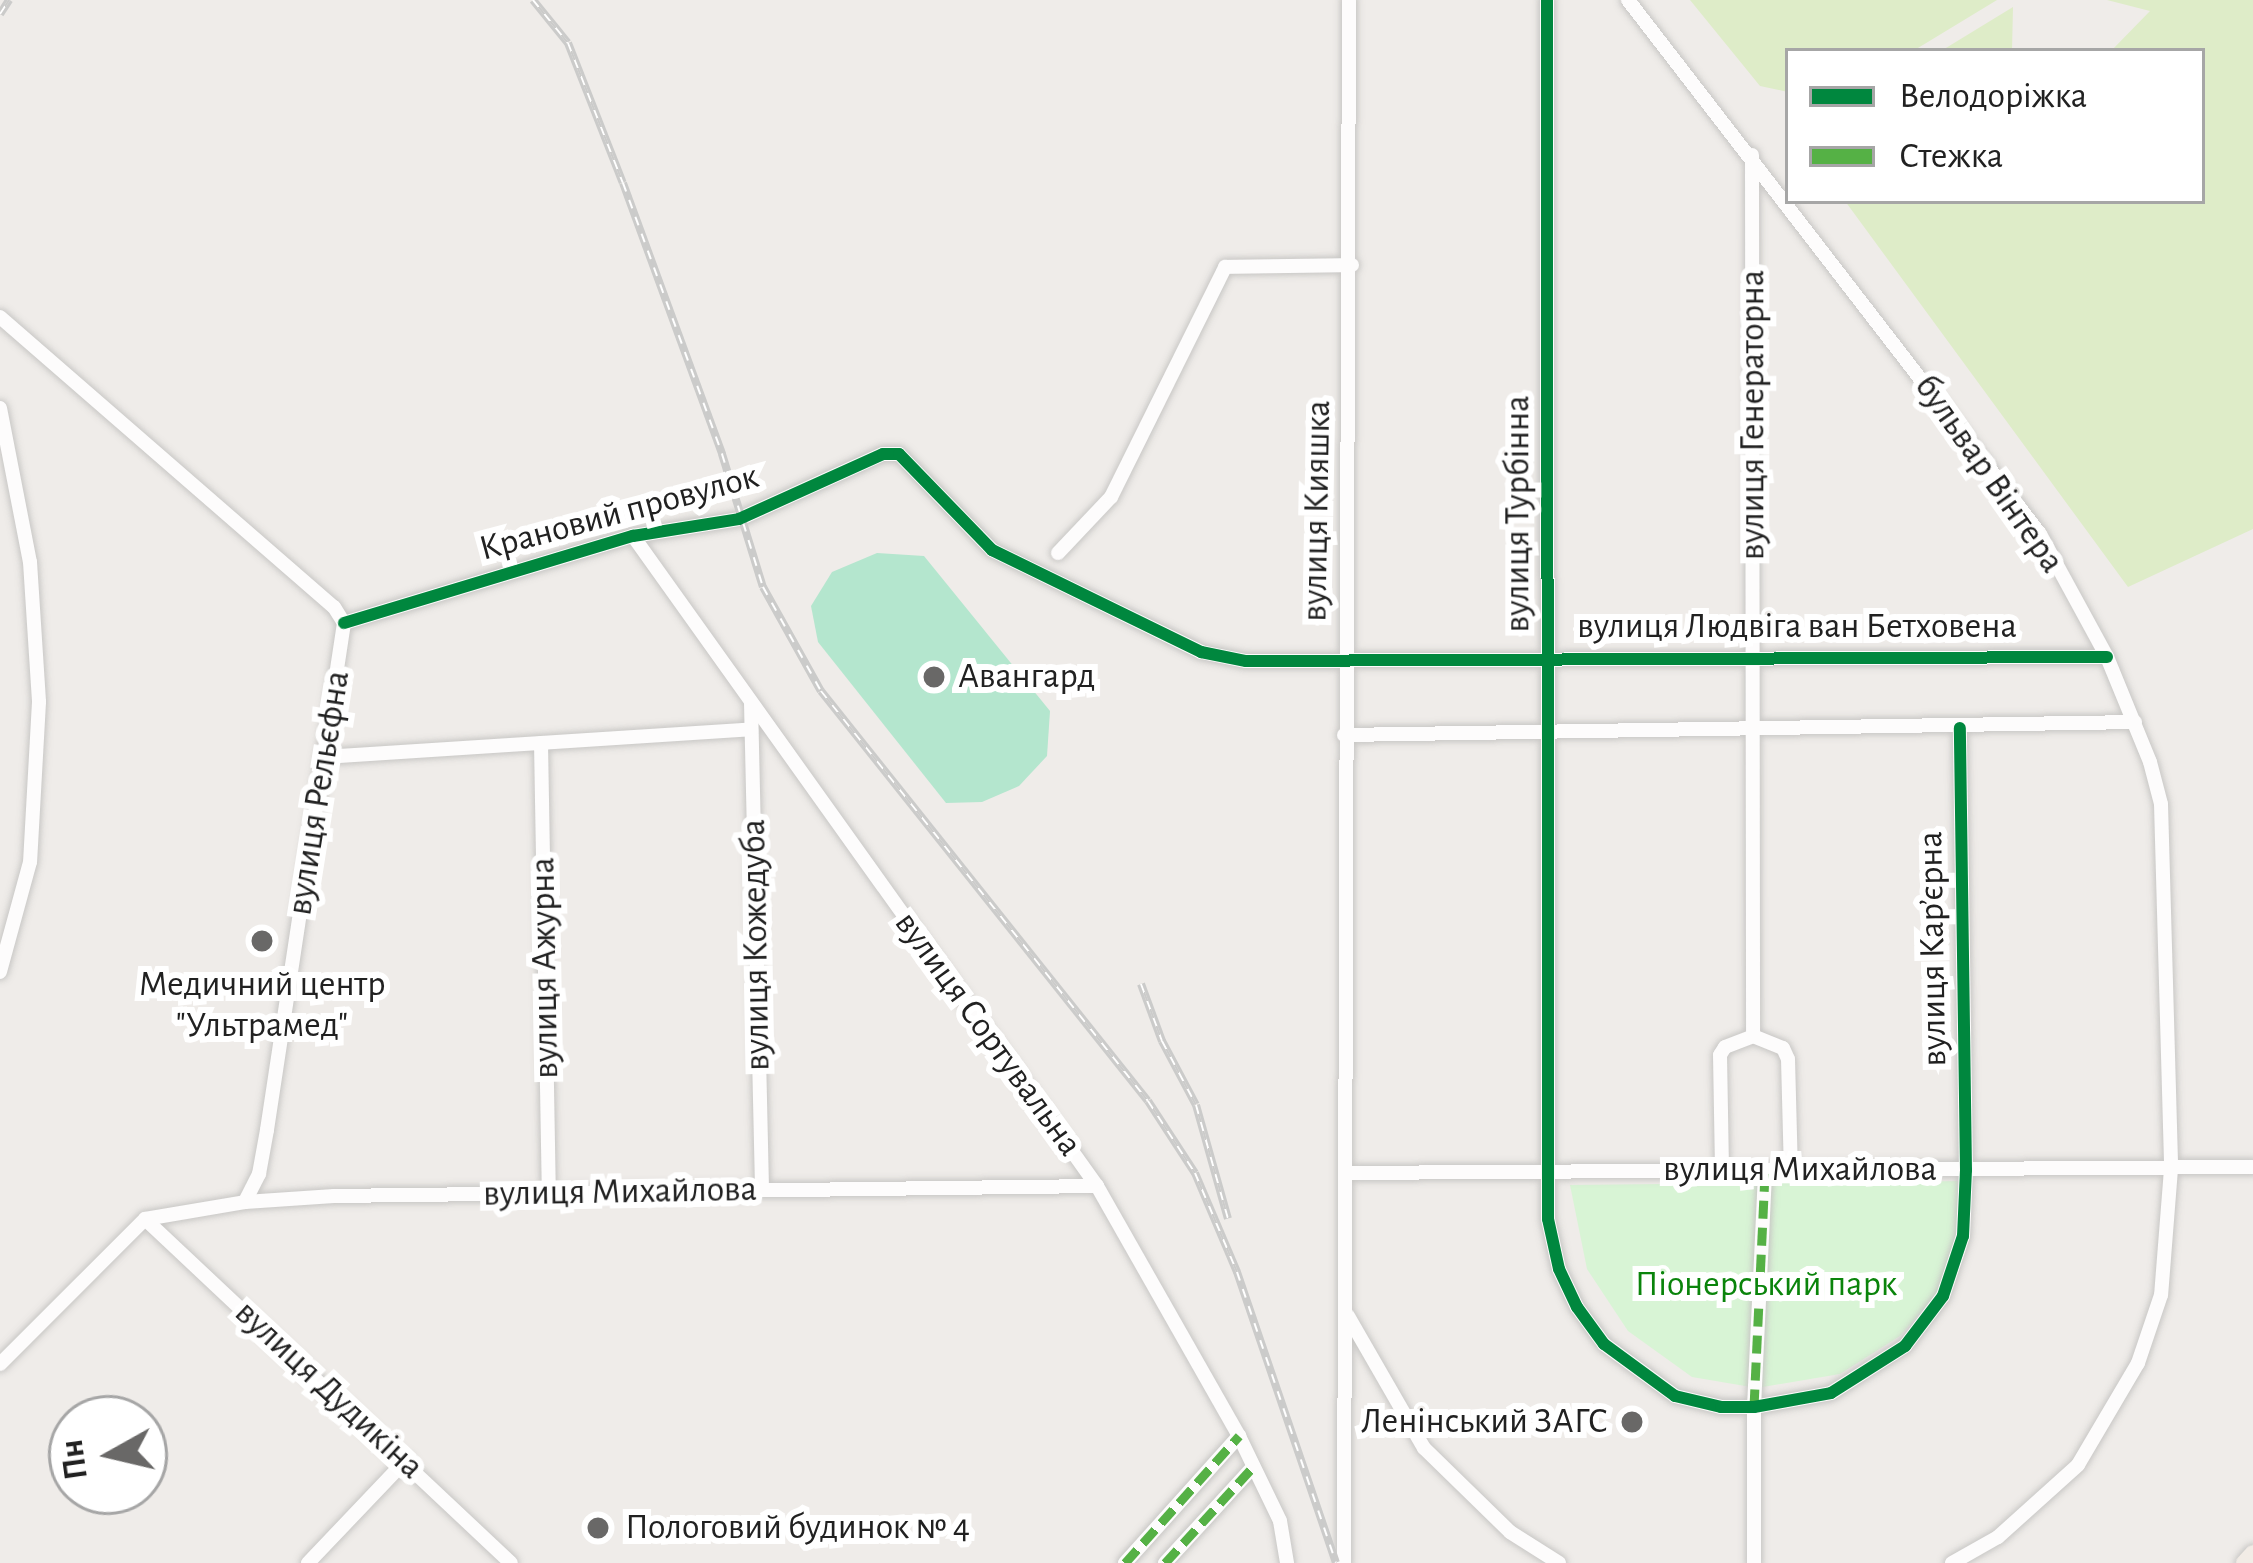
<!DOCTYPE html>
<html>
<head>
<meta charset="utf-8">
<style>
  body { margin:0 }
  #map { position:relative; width:2253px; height:1563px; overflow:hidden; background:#efece9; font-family:"Alegreya Sans",sans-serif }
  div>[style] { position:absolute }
  .grass>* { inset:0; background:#deecc8 }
  .park>* { inset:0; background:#d8f4d5 }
  .pitch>* { inset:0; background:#b4e6ce }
  .roads { filter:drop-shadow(0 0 3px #c8c7c5) drop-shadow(0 0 3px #c8c7c5) }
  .minor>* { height:14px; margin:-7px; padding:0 7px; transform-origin:7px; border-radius:7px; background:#fdfcfc }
  .major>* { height:16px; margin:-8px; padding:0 8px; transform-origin:8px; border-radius:8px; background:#f2ece6 }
  .rail>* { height:8px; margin-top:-4px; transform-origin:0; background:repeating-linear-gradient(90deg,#fff 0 9px,#cbcbca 0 18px); box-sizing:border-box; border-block:3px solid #cbcbca }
  .quiet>* { height:9px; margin-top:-4.5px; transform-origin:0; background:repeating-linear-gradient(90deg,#55b145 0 18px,transparent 0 27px) }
  .cycleway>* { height:12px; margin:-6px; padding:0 6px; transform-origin:6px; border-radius:6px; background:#00873e }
  .dots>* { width:33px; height:33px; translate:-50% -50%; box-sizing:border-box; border:6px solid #fff; border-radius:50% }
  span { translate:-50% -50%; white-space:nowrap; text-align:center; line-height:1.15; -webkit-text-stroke:12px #fff; paint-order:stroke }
  .street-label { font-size:36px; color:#212121 }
  .poi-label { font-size:36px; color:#212121 }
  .left { translate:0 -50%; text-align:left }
  .right { translate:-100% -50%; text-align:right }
  .park-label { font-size:36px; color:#0a840b }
  .legend { position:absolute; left:1785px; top:48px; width:420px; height:156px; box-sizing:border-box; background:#fff; border:3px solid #a6a6a6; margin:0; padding:15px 21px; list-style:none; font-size:36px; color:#212121 }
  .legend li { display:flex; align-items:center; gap:24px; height:60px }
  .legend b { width:60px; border:3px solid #a6a6a6 }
  .north { position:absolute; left:48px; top:1395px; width:120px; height:120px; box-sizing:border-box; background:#fff; border:3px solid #a6a6a6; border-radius:50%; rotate:262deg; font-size:33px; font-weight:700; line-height:48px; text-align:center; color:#212121 }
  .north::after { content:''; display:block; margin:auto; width:42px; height:54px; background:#696867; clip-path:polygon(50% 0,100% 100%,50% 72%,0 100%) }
</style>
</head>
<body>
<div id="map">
  <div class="grass">
    <div style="clip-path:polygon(1690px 0,1997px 0,1913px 51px,1788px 51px,1788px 92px,1760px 86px)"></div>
    <div style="clip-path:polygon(2107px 0,2253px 0,2253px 529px,2128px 587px,1845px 201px,2202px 201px,2202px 51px,2111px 51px,2150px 11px)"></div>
    <div style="clip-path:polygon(2013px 7px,2012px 51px,1941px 51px)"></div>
  </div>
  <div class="park">
    <div style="clip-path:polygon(1962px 1181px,1960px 1232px,1938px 1292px,1900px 1336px,1840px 1374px,1757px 1388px,1692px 1377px,1628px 1331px,1587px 1269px,1570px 1185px)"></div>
  </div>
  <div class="pitch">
    <div style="clip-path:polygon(877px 553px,924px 556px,1050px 711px,1047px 756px,1019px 786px,982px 802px,946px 803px,818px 642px,811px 606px,832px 572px)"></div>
  </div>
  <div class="roads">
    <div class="minor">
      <div style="left:1547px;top:0;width:1219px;rotate:89.95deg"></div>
      <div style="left:1548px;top:1219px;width:51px;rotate:77.6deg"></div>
      <div style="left:1559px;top:1269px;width:42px;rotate:64.7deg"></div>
      <div style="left:1577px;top:1307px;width:46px;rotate:53.9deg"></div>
      <div style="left:1604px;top:1344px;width:88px;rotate:36.2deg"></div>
      <div style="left:1675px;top:1396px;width:47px;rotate:13.4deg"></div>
      <div style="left:1721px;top:1407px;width:33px"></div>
      <div style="left:1754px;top:1407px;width:78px;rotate:-10.3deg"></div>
      <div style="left:1831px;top:1393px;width:88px;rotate:-32.4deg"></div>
      <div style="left:1905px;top:1346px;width:63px;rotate:-52.8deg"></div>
      <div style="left:1943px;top:1296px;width:63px;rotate:-71.6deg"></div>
      <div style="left:1963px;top:1236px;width:66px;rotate:-87.4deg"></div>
      <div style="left:1966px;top:1170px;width:442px;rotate:-90.8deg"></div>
      <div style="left:1628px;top:0;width:674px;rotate:52.35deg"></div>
      <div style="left:2040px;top:534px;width:140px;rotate:61.4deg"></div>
      <div style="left:2107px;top:657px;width:113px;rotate:67.7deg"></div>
      <div style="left:2150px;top:762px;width:43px;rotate:75.3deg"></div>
      <div style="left:2161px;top:804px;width:365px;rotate:88.4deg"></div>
      <div style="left:2171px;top:1169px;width:126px;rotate:94.5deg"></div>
      <div style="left:2161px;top:1295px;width:72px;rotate:108.7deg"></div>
      <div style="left:2138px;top:1363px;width:118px;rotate:120.5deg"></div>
      <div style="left:2078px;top:1465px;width:108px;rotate:138deg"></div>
      <div style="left:1998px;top:1537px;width:53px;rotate:150.5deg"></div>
      <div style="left:1752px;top:155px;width:881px;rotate:89.93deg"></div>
      <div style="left:0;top:317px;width:442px;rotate:41deg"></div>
      <div style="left:334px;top:607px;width:19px;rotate:58deg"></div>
      <div style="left:344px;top:623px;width:513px;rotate:98.64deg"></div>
      <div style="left:267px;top:1130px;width:45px;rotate:100.3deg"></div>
      <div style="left:259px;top:1174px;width:31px;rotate:117deg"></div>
      <div style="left:0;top:408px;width:157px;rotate:79deg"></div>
      <div style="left:30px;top:562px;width:140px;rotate:86.3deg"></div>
      <div style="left:39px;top:702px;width:160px;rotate:93.2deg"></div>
      <div style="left:30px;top:862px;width:114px;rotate:105.3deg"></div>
      <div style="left:633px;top:536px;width:799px;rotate:54.48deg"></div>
      <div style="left:1097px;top:1186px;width:288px;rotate:60.4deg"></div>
      <div style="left:1239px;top:1436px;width:94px;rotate:64.2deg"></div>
      <div style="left:1280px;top:1521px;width:43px;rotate:80.5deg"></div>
      <div style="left:1058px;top:553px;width:77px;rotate:-46.6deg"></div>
      <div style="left:1111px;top:497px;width:257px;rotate:-63.6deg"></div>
      <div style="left:1225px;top:267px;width:127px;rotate:-0.9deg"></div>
      <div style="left:344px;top:623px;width:302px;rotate:-16.8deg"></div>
      <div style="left:633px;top:536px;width:107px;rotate:-9.1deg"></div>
      <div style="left:739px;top:519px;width:158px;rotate:-24.3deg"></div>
      <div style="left:883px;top:454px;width:16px"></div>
      <div style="left:899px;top:454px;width:134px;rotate:45.9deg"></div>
      <div style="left:992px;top:550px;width:233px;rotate:26deg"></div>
      <div style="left:1201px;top:652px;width:46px;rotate:11.3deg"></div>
      <div style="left:1246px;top:661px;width:861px;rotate:-0.27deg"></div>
      <div style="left:751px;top:703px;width:486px;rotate:88.7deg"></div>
      <div style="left:1344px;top:735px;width:791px;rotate:-0.94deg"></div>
      <div style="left:541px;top:743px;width:450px;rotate:89deg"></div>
      <div style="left:323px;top:757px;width:429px;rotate:-3.7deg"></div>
      <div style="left:1722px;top:1169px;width:114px;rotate:-91deg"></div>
      <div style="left:1720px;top:1055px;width:9px;rotate:-58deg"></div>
      <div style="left:1725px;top:1047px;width:30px;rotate:-21deg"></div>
      <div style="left:1753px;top:1036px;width:32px;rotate:22deg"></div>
      <div style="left:1783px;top:1048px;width:12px;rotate:66deg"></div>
      <div style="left:1788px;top:1059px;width:111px;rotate:88.5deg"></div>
      <div style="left:1346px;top:1173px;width:907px;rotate:-0.38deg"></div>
      <div style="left:145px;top:1219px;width:502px;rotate:43.23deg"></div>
      <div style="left:1348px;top:1316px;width:152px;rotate:60.1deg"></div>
      <div style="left:1424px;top:1448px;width:120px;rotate:44.3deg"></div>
      <div style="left:1510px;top:1532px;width:58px;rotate:32.3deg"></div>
      <div style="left:0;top:1364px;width:205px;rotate:-45deg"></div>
      <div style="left:145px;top:1219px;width:101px;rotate:-9.6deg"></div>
      <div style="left:245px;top:1202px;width:89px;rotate:-3.9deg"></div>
      <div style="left:334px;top:1196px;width:763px;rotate:-0.75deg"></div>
      <div style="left:308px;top:1563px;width:142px;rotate:-46.4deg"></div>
      <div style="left:1125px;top:1563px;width:171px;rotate:-48.1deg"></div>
      <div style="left:1165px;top:1563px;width:130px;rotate:-47.5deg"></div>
      <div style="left:1344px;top:1563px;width:1563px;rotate:-89.82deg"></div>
      <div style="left:1754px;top:1563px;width:156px;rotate:-90deg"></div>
      <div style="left:1754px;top:1407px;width:236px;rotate:-87.3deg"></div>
    </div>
    <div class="major">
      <div style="left:2244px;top:1563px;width:13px;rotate:-48deg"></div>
    </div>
  </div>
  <div class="rail">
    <div style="left:533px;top:0;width:55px;rotate:50.9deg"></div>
    <div style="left:568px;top:43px;width:150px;rotate:68.6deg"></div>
    <div style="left:623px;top:183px;width:289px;rotate:69.9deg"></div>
    <div style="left:722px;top:454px;width:139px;rotate:72.9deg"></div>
    <div style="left:763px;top:587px;width:119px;rotate:60.9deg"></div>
    <div style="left:821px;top:691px;width:524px;rotate:51.43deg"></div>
    <div style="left:1148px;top:1101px;width:86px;rotate:56.9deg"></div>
    <div style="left:1195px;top:1173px;width:108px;rotate:67deg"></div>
    <div style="left:1237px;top:1272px;width:307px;rotate:71.2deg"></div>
    <div style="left:0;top:14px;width:17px;rotate:-57deg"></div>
    <div style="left:1141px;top:984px;width:61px;rotate:69.8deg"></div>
    <div style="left:1162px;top:1041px;width:72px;rotate:62deg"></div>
    <div style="left:1196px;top:1105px;width:118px;rotate:74.3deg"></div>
  </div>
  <div class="quiet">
    <div style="left:1754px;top:1407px;width:236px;rotate:-87.3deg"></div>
    <div style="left:1125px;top:1563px;width:171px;rotate:-48.1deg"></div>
    <div style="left:1165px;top:1563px;width:130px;rotate:-47.5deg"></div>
  </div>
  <div class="cycleway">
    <div style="left:1547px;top:0;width:1219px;rotate:89.95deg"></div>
    <div style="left:1548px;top:1219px;width:51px;rotate:77.6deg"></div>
    <div style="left:1559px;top:1269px;width:42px;rotate:64.7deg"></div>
    <div style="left:1577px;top:1307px;width:46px;rotate:53.9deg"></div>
    <div style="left:1604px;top:1344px;width:88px;rotate:36.2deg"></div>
    <div style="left:1675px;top:1396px;width:47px;rotate:13.4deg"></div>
    <div style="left:1721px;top:1407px;width:33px"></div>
    <div style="left:1754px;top:1407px;width:78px;rotate:-10.3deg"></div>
    <div style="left:1831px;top:1393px;width:88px;rotate:-32.4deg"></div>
    <div style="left:1905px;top:1346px;width:63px;rotate:-52.8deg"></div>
    <div style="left:1943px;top:1296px;width:63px;rotate:-71.6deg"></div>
    <div style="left:1963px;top:1236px;width:66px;rotate:-87.4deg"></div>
    <div style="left:1966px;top:1170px;width:442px;rotate:-90.8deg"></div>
    <div style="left:344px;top:623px;width:302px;rotate:-16.8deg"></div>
    <div style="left:633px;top:536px;width:107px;rotate:-9.1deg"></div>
    <div style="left:739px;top:519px;width:158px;rotate:-24.3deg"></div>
    <div style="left:883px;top:454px;width:16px"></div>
    <div style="left:899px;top:454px;width:134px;rotate:45.9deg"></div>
    <div style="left:992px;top:550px;width:233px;rotate:26deg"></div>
    <div style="left:1201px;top:652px;width:46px;rotate:11.3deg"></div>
    <div style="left:1246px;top:661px;width:861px;rotate:-0.27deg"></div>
  </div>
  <div class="dots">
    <div style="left:934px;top:677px;background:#696867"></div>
    <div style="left:262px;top:941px;background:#696867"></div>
    <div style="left:1632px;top:1422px;background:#696867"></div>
    <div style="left:598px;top:1528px;background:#696867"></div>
  </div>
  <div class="street-label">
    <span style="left:1753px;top:415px;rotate:-90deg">вулиця Генераторна</span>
    <span style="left:1989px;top:474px;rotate:55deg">бульвар Вінтера</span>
    <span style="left:1317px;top:511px;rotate:-89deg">вулиця Кияшка</span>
    <span style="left:619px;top:513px;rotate:-15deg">Крановий провулок</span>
    <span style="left:1518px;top:514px;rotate:-90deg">вулиця Турбінна</span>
    <span style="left:1797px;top:627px">вулиця Людвіга ван Бетховена</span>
    <span style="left:319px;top:793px;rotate:-81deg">вулиця Рельєфна</span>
    <span style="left:756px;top:945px;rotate:-91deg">вулиця Кожедуба</span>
    <span style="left:1933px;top:949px;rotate:-91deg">вулиця Кар’єрна</span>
    <span style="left:545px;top:968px;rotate:-91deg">вулиця Ажурна</span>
    <span style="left:988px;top:1034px;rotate:54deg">вулиця Сортувальна</span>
    <span style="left:1800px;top:1170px">вулиця Михайлова</span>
    <span style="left:620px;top:1192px;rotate:-1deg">вулиця Михайлова</span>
    <span style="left:329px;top:1390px;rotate:43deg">вулиця Дудикіна</span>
  </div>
  <div class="poi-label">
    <span class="left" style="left:958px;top:677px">Авангард</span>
    <span style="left:262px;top:1005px">Медичний центр<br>"Ультрамед"</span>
    <span class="right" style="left:1608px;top:1422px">Ленінський ЗАГС</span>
    <span class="left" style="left:625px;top:1528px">Пологовий будинок № 4</span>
  </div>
  <div class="park-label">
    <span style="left:1766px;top:1285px">Піонерський парк</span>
  </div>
  <ul class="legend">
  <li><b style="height:15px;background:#00873e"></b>Велодоріжка</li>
  <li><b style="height:15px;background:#55b145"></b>Стежка</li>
  </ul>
  <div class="north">Пн</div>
</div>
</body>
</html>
